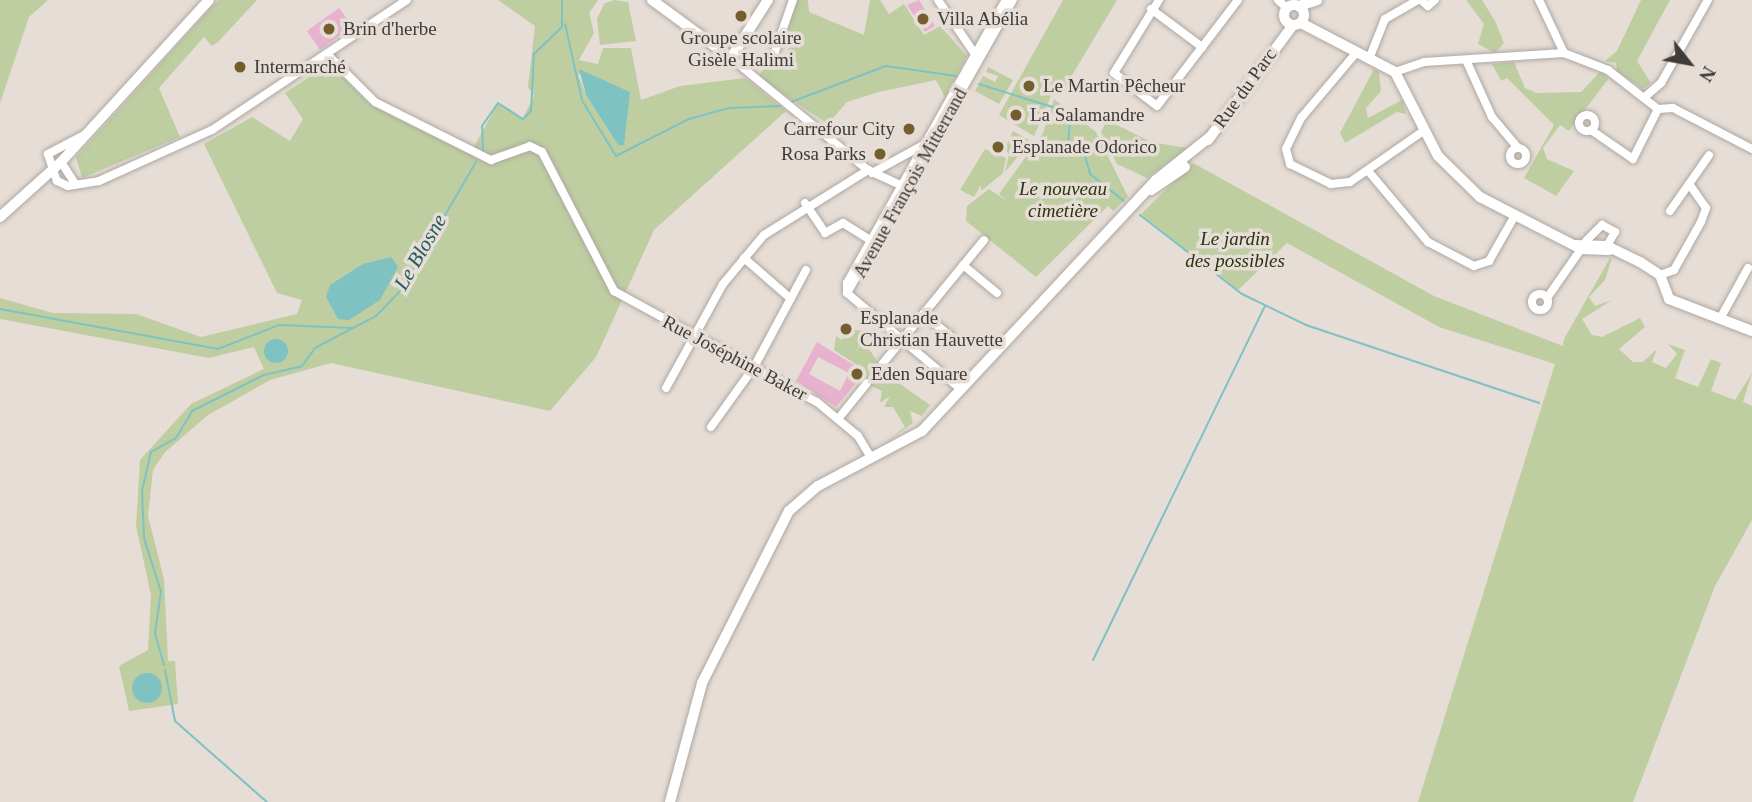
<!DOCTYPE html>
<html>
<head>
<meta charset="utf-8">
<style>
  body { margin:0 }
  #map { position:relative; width:1752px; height:802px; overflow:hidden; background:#e5ddd6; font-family:"Times New Roman",serif }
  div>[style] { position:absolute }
  .green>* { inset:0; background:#becea1 }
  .water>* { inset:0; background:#7ec2c2 }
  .round { border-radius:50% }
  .stream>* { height:2px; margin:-1px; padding:0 1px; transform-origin:1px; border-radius:1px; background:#7ec2c2 }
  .building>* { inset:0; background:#e6b2ce }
  .roads { filter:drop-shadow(0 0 2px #afa7a0) drop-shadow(0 0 2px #afa7a0) }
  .minor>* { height:8px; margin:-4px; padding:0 4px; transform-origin:4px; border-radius:4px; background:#fff }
  .minor>.ring { margin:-4px; padding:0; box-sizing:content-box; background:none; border:8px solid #fff; border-radius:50% }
  .tertiary>* { height:10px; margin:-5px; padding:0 5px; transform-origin:5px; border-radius:5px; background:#fff }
  .tertiary>.ring { margin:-5px; padding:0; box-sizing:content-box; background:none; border:10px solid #fff; border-radius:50% }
  .secondary>* { height:10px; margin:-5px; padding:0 5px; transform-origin:5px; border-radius:5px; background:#fff }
  .dots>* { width:19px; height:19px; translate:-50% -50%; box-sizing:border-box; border:4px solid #e5ddd6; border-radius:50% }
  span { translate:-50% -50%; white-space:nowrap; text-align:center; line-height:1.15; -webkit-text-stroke:7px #e5ddd6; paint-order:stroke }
  .poi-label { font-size:19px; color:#3e3b39 }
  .left { translate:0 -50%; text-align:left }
  .right { translate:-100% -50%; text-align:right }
  .street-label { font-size:19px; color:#3e3b39 }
  .park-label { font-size:19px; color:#29340f; font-style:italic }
  .water-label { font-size:21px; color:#215b5c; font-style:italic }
  .north { position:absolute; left:1654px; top:28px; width:70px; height:70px; -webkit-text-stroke:5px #e5ddd6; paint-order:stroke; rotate:121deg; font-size:19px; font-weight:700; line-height:28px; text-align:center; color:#3e3b39 }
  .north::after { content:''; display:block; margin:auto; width:24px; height:32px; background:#3e3b39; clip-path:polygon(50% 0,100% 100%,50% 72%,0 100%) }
</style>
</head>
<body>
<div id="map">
  <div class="green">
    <div style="clip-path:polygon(0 0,48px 0,29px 17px,0 103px)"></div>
    <div style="clip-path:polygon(218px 0,257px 0,218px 42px,212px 46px,204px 37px,159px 88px,180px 137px,82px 178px,76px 157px)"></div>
    <div style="clip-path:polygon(evenodd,498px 0,598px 0,589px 13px,594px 33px,579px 60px,598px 64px,603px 48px,631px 48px,641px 100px,680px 86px,745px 78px,786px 111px,654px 230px,596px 357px,550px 411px,331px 363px,270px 380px,208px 415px,165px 452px,153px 470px,148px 516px,164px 579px,168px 661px,175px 661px,178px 704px,129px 711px,119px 666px,148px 650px,151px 595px,136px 526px,140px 460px,191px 404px,264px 369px,254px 347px,209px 358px,0 319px,0 298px,53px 313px,136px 314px,201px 337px,297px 314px,302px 300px,277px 293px,204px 144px,252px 117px,290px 141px,303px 119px,285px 93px,329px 64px,368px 103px,470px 154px,498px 103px,523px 118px,534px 96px,528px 87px,535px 26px,498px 0,578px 74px,630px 92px,618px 145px,586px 95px,578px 74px)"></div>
    <div style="clip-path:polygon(614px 0,628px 2px,636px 41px,600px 45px,597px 19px,604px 4px)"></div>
    <div style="clip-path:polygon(795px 0,808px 0,809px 12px,864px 35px,870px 0,880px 0,889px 14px,904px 4px,924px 35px,940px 26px,967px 56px,945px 97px,936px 80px,879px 92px,847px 102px,828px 124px,758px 77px,768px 63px,781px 62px,792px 43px,786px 39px)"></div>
    <div style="clip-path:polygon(1063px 0,1117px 0,1062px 92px,1054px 89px,1034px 136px,999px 115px)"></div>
    <div style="clip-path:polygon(1466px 0,1482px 0,1495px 21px,1504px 43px,1495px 53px,1478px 44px,1484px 24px)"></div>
    <div style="clip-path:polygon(1641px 0,1670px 0,1637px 61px,1651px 83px,1643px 89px,1617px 71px,1616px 63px,1605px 61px,1617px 51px)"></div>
    <div style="clip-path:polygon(1514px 62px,1525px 88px,1537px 93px,1581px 92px,1600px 72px,1609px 78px,1569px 131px,1560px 125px,1543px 148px,1547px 159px,1574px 171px,1556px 196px,1524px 178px,1554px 125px,1507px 78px,1501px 81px,1492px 64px)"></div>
    <div style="clip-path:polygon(988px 67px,1013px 80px,999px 104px,975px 91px,983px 76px,995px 82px,998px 76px,986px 72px)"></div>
    <div style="clip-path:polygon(1374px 69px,1379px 72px,1381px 91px,1366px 108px,1368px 118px,1402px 100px,1406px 114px,1397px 112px,1345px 143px,1340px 133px)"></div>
    <div style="clip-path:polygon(1054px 99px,1096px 132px,1128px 197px,1113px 211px,1108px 206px,1036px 277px,966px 221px,967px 206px,989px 189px,1007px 201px,999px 194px,1043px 133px)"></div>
    <div style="clip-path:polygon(1107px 120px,1151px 142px,1187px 148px,1147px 178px,1117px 164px,1101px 132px)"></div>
    <div style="clip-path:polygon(1013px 131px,1031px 141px,1005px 172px,1009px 155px,1016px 156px,1004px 151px)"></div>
    <div style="clip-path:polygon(985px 149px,1006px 158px,1003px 173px,981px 191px,981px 185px,974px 197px,960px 190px)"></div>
    <div style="clip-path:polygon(1193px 163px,1434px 296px,1563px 346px,1564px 339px,1610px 258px,1612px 258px,1605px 280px,1589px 297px,1595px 306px,1612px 300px,1582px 319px,1592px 335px,1602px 337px,1640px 318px,1645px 327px,1619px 349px,1633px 362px,1643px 362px,1657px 349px,1652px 362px,1666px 368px,1677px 354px,1668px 344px,1685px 350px,1675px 378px,1698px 387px,1711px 359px,1721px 363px,1711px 391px,1735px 400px,1752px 373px,1743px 402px,1752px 406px,1752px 520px,1715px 586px,1633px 802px,1418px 802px,1555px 364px,1439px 327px,1287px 243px,1237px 291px,1141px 214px)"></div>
    <div style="clip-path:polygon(846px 329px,846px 335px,850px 329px,870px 332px,855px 352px,864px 342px,884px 371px,892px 367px,903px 377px,900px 384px,930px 405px,922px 416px,910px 411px,913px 423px,887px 441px,905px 427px,893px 407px,884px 407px,890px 396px,880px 403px,882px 391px,869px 385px,882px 371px,877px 368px,865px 382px,860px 378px,865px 370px,834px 350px,836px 336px,842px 340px)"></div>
  </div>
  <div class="water">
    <div style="clip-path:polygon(579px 69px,630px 92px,624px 145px,618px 145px,586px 95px)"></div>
    <div style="clip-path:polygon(391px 257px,398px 267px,380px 300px,349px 320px,338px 319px,326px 297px,330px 285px,363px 264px)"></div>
    <div class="round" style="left:264px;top:339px;width:24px;height:24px"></div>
    <div class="round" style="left:132px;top:673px;width:30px;height:30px"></div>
  </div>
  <div class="stream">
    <div style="left:565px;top:24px;width:78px;rotate:77.4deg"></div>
    <div style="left:979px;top:84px;width:87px;rotate:17.4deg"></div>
    <div style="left:1062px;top:110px;width:14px;rotate:54deg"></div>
    <div style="left:1070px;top:121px;width:23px;rotate:95deg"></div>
    <div style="left:1068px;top:144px;width:21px;rotate:35deg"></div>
    <div style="left:1085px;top:156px;width:19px;rotate:74deg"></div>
    <div style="left:1090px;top:174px;width:43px;rotate:38.5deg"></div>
    <div style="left:583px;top:102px;width:63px;rotate:58.6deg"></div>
    <div style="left:616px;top:156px;width:82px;rotate:-26.9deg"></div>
    <div style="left:689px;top:119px;width:41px;rotate:-15.4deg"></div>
    <div style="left:729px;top:108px;width:51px;rotate:-2.2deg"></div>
    <div style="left:791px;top:102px;width:102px;rotate:-20.8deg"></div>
    <div style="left:886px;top:66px;width:71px;rotate:8.1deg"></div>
    <div style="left:483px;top:151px;width:25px;rotate:-92deg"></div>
    <div style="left:482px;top:126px;width:28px;rotate:-55deg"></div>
    <div style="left:498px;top:103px;width:30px;rotate:33deg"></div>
    <div style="left:523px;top:119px;width:11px;rotate:-45deg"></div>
    <div style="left:531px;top:111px;width:57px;rotate:-87deg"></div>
    <div style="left:534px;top:54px;width:39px;rotate:-44deg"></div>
    <div style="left:562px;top:27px;width:27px;rotate:-90deg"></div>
    <div style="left:1140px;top:215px;width:129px;rotate:37.8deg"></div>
    <div style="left:1242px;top:294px;width:71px;rotate:25.8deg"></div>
    <div style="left:1306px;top:325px;width:246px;rotate:18.5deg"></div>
    <div style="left:0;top:309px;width:222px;rotate:10.4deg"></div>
    <div style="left:218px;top:349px;width:66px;rotate:-21.5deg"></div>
    <div style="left:279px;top:325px;width:74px;rotate:2.3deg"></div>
    <div style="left:1093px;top:660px;width:394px;rotate:-64.1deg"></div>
    <div style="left:164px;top:665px;width:33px;rotate:-106deg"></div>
    <div style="left:155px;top:633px;width:41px;rotate:-81.7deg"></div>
    <div style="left:161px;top:592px;width:57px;rotate:-107.5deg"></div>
    <div style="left:144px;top:538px;width:47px;rotate:-92.4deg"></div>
    <div style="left:142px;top:491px;width:40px;rotate:-77deg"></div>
    <div style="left:151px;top:452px;width:29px;rotate:-29deg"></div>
    <div style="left:176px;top:438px;width:31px;rotate:-59deg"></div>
    <div style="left:192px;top:411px;width:80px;rotate:-26.6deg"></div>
    <div style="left:264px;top:375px;width:39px;rotate:-13deg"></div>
    <div style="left:302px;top:366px;width:22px;rotate:-54deg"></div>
    <div style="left:315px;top:348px;width:69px;rotate:-27.7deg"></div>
    <div style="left:376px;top:316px;width:37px;rotate:-46deg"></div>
    <div style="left:402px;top:289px;width:147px;rotate:-59.8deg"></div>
    <div style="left:165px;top:670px;width:52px;rotate:78.9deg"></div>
    <div style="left:175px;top:721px;width:123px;rotate:41.4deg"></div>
  </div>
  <div class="building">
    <div style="clip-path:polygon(919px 0,935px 26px,925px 32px,907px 5px)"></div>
    <div style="clip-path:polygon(339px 8px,352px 26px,320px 50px,307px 31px)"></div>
    <div style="clip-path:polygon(evenodd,817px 342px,865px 372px,836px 407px,796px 381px,817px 342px,818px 357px,849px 373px,840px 391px,809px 374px,818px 357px)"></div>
  </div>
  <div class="roads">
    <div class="minor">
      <div style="left:938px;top:0;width:69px;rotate:55.6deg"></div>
      <div style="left:1159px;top:0;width:86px;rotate:121.7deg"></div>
      <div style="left:1114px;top:73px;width:54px;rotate:37.5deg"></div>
      <div style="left:1157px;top:106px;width:133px;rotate:-52.6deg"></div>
      <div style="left:1278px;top:0;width:12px;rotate:42deg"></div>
      <div style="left:1421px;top:0;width:9px;rotate:41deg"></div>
      <div style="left:1428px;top:6px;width:9px;rotate:-41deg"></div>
      <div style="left:1539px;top:0;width:59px;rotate:64.7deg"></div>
      <div style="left:1151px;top:9px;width:64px;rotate:36.7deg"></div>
      <div style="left:1356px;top:53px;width:85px;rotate:130.2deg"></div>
      <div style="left:1301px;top:118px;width:34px;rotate:116deg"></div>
      <div style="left:1286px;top:149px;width:16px;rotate:75deg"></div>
      <div style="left:1290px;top:164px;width:46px;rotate:26deg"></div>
      <div style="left:1331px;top:184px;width:19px;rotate:-6deg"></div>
      <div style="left:1350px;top:182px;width:88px;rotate:-34.8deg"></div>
      <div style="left:330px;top:57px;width:64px;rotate:45deg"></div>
      <div style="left:375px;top:102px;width:130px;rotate:26.6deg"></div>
      <div style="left:491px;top:160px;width:41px;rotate:-19.7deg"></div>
      <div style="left:530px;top:146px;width:13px;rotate:27deg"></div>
      <div style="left:542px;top:152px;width:157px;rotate:62.6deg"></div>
      <div style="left:614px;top:291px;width:231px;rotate:28.7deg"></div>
      <div style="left:817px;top:402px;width:53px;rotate:39.7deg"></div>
      <div style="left:858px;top:436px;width:26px;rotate:59deg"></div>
      <div style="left:731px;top:58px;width:177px;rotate:39.3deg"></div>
      <div style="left:1369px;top:59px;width:43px;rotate:-68.2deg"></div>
      <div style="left:1385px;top:19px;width:38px;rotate:-30deg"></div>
      <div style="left:1466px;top:60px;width:63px;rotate:65.5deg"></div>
      <div style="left:1492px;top:117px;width:39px;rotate:50deg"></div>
      <div style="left:771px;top:63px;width:67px;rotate:-70.8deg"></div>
      <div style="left:1395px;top:72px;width:31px;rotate:-19deg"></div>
      <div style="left:1424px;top:62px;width:140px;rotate:-3.7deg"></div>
      <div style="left:1564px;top:53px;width:47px;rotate:21.1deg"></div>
      <div style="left:1608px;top:70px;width:63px;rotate:38deg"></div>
      <div style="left:1658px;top:109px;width:56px;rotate:116.6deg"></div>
      <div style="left:1633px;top:159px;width:51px;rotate:-145.4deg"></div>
      <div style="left:1646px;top:96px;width:20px;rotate:-41deg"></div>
      <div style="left:1661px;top:83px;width:95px;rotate:-60.5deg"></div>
      <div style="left:1658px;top:109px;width:15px;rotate:-4deg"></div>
      <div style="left:1673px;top:108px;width:89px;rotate:27.4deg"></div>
      <div class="ring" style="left:1579px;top:115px;width:8px;height:8px"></div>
      <div style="left:84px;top:135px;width:41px;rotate:152.2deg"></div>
      <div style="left:48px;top:154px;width:28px;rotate:72deg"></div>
      <div style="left:57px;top:181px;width:12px;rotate:24deg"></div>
      <div style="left:68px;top:186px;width:31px;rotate:-9deg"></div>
      <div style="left:99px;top:181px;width:124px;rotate:-24.3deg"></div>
      <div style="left:212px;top:130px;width:234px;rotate:-33.7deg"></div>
      <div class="ring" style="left:1510px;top:148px;width:8px;height:8px"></div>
      <div style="left:61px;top:162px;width:27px;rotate:57deg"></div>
      <div style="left:1369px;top:172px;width:92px;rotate:49.9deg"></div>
      <div style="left:1428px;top:242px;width:52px;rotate:27.6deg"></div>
      <div style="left:1474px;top:266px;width:16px;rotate:-18deg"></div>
      <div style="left:1489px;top:261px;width:51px;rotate:-60.4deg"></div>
      <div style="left:872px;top:173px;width:63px;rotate:-28.6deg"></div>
      <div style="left:805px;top:203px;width:36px;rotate:56deg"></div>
      <div style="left:825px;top:233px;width:21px;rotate:-29deg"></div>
      <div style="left:843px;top:223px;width:36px;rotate:32deg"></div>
      <div style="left:1670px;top:211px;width:33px;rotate:-55deg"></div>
      <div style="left:1586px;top:241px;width:23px;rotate:-45deg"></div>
      <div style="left:1602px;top:225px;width:15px;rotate:28deg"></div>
      <div style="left:1615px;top:232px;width:16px;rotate:120deg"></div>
      <div style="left:744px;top:258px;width:62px;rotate:41.1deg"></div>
      <div style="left:963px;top:265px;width:44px;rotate:39.5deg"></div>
      <div style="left:1660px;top:275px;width:15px;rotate:-20deg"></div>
      <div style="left:1674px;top:270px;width:55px;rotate:-60.6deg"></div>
      <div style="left:1701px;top:222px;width:15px;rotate:-70deg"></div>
      <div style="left:1706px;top:208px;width:29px;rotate:-125deg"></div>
      <div style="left:1689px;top:184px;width:35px;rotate:-55deg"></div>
      <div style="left:847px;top:293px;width:337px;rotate:-60.5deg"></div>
      <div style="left:847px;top:293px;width:10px;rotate:-90deg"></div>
      <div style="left:847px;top:283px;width:325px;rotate:-60.7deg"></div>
      <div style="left:847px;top:293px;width:144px;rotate:40.2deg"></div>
      <div class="ring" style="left:1532px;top:294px;width:8px;height:8px"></div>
      <div style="left:1547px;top:298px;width:60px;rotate:-55.2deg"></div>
      <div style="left:923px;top:314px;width:36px;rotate:39deg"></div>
      <div style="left:1721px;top:317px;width:56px;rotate:-61.1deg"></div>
      <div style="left:883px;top:363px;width:159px;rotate:-50.6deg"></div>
      <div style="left:666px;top:388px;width:119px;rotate:-61.3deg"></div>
      <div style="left:723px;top:284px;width:64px;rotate:-50.1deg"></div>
      <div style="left:764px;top:235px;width:123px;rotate:-32deg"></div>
      <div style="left:868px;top:170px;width:43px;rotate:24.8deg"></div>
      <div style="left:838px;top:419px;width:46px;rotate:-51.1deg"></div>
      <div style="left:711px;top:427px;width:74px;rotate:-54.4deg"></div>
      <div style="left:754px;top:367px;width:110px;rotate:-61.8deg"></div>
    </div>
    <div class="tertiary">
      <div style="left:652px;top:0;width:98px;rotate:36.3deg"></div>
      <div style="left:731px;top:58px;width:69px;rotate:-57.5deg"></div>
      <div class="ring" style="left:1284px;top:5px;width:10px;height:10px"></div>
      <div style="left:1299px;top:6px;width:19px;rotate:-18deg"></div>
      <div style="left:1301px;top:23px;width:106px;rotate:27.5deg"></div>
      <div style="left:1395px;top:72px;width:94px;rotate:62.9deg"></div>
      <div style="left:1438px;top:156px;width:59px;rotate:44.3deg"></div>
      <div style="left:1480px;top:197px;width:114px;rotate:27.2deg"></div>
      <div style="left:1581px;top:249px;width:28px;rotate:2deg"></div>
      <div style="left:1208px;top:140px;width:143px;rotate:-53.5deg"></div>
      <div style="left:1151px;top:190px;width:41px;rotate:-34.1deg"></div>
      <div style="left:1575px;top:245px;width:32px;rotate:2deg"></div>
      <div style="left:1607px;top:246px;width:37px;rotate:26deg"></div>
      <div style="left:1640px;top:262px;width:24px;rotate:33deg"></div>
      <div style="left:1660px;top:275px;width:26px;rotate:69deg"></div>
      <div style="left:1669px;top:299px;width:89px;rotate:21.1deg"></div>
      <div style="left:670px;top:802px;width:123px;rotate:-74.9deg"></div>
      <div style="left:702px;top:683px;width:193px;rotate:-63.2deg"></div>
      <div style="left:789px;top:511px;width:38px;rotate:-41deg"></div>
      <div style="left:818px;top:486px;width:118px;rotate:-27.9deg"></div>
      <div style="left:922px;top:431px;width:343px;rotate:-47deg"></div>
      <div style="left:1156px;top:180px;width:70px;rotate:-38.7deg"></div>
    </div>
    <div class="secondary">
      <div style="left:0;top:217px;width:82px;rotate:-42deg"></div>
      <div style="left:61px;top:162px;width:219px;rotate:-47.6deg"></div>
    </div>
  </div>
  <div class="dots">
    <div style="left:741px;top:16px;background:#745e2e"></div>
    <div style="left:923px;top:19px;background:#745e2e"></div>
    <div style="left:329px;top:29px;background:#745e2e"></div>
    <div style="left:240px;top:67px;background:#745e2e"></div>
    <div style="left:1029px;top:86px;background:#745e2e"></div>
    <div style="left:1016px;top:115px;background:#745e2e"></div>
    <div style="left:909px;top:129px;background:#745e2e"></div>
    <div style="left:998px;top:147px;background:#745e2e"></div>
    <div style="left:880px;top:154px;background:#745e2e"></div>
    <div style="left:846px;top:329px;background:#745e2e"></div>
    <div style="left:857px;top:374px;background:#745e2e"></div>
  </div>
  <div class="poi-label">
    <span class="left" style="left:937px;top:19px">Villa Abélia</span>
    <span class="left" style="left:343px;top:29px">Brin d'herbe</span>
    <span style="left:741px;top:49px">Groupe scolaire<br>Gisèle Halimi</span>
    <span class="left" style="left:254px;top:67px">Intermarché</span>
    <span class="left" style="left:1043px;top:86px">Le Martin Pêcheur</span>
    <span class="left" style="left:1030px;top:115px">La Salamandre</span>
    <span class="right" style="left:895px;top:129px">Carrefour City</span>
    <span class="left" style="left:1012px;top:147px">Esplanade Odorico</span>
    <span class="right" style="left:866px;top:154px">Rosa Parks</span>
    <span class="left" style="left:860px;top:329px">Esplanade<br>Christian Hauvette</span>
    <span class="left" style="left:871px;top:374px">Eden Square</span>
  </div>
  <div class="street-label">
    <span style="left:1245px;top:88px;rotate:-54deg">Rue du Parc</span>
    <span style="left:910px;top:183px;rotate:-61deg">Avenue François Mitterrand</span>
    <span style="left:735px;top:358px;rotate:28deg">Rue Joséphine Baker</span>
  </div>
  <div class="park-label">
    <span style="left:1063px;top:200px">Le nouveau<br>cimetière</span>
    <span style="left:1235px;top:250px">Le jardin<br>des possibles</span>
  </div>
  <div class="water-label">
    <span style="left:420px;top:252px;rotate:-60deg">Le Blosne</span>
  </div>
  <div class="north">N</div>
</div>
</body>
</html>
